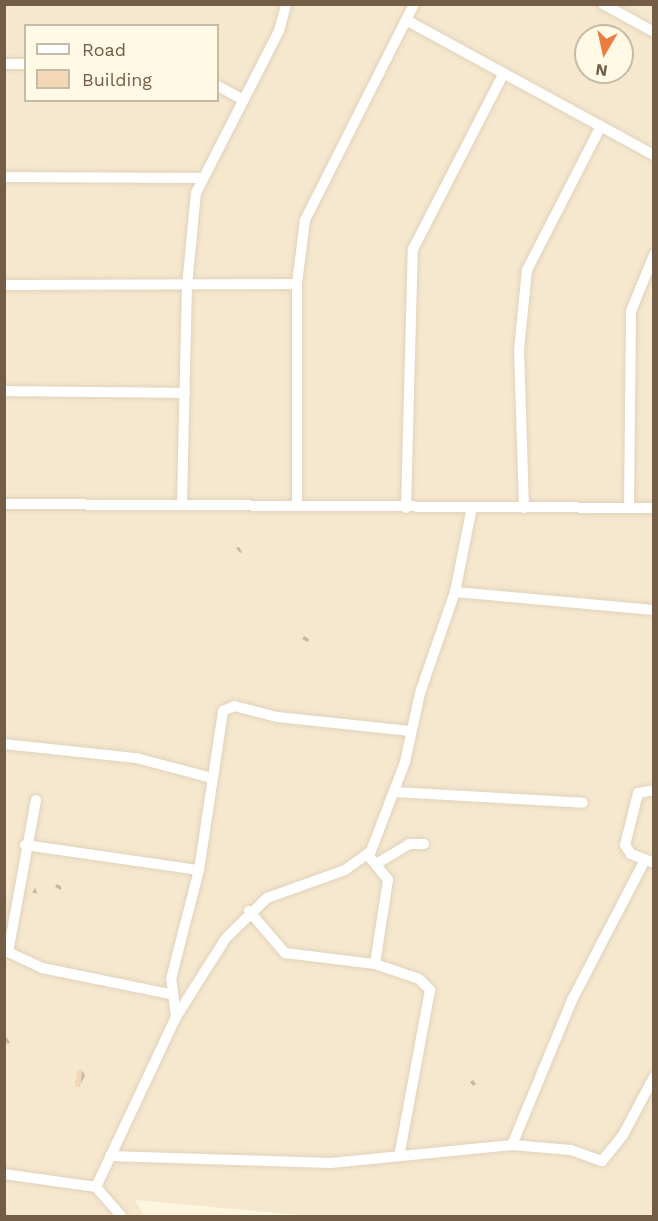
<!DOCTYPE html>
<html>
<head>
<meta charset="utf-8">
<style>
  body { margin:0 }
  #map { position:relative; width:658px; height:1221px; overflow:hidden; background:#fdf5df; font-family:"Work Sans",sans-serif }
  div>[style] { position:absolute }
  .residential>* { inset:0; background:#f5e8ce }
  .shadow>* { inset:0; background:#0003 }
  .building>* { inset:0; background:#f3d7b6 }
  .roads { filter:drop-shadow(0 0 2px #e1d2bb) drop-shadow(0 0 2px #e1d2bb) }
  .minor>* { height:10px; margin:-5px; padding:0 5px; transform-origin:5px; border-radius:5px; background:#fff }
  span { translate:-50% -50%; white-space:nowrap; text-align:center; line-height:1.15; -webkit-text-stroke:5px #fff9e6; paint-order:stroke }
  .frame { position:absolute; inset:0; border:6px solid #745d46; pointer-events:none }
  .legend { position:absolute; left:24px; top:24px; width:195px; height:78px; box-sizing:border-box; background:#fff9e6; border:2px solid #c7bba6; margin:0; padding:8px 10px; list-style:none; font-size:18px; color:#745d46 }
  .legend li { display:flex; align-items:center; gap:12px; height:30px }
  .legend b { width:30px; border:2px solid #c7bba6 }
  .north { position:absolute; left:574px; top:24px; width:60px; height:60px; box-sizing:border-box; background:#fff9e6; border:2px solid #c7bba6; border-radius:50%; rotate:189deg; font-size:16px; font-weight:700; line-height:24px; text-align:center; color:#745d46 }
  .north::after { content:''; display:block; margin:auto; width:21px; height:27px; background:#ec7d40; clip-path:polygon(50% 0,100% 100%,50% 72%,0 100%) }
</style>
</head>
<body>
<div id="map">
  <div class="residential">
    <div style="clip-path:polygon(evenodd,5px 5px,653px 5px,653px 1216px,310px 1216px,135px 1200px,144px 1216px,5px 1216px,5px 5px,26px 26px,218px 26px,218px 100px,26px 100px,26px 26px,5px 5px,586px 36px,622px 36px,622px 72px,586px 72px,586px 36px)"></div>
  </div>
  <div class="shadow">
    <div style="clip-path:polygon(236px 548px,239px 547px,242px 552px,240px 553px)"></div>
    <div style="clip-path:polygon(304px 636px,309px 639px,308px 642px,302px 639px)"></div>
    <div style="clip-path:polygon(57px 884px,61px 886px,61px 890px,55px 887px)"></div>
    <div style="clip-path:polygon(35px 888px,36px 889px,37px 894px,32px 892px)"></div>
    <div style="clip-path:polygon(6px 1037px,10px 1042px,8px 1044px,4px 1040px)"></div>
    <div style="clip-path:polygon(83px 1071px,85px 1076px,79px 1087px,75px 1082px)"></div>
    <div style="clip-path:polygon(473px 1080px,476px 1084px,473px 1086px,470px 1082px)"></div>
  </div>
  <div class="building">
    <div style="clip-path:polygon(82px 1069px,81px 1085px,75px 1087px,77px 1071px)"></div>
  </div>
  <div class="roads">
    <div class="minor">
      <div style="left:603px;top:4px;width:58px;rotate:28.8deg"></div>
      <div style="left:406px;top:20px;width:282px;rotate:28.6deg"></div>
      <div style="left:4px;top:64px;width:22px"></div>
      <div style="left:218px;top:86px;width:29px;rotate:29deg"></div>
      <div style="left:4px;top:177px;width:197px;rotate:0.3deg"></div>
      <div style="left:4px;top:285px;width:293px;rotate:-0.2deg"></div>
      <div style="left:4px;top:391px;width:181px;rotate:0.6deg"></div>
      <div style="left:182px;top:503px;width:217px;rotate:-88.7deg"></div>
      <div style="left:187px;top:286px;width:93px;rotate:-84.5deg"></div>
      <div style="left:196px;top:193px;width:182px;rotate:-62.9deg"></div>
      <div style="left:279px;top:31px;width:28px;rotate:-75deg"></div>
      <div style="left:4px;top:504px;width:650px;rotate:0.35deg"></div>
      <div style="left:297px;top:504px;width:220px;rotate:-90deg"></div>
      <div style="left:297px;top:284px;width:64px;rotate:-82.9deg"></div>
      <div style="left:305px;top:220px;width:242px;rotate:-63.2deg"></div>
      <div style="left:406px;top:508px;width:259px;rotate:-88.5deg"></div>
      <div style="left:413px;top:249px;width:198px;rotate:-62.7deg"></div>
      <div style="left:524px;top:508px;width:158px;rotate:-91.8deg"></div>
      <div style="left:519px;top:350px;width:80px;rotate:-84.3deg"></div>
      <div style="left:527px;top:270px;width:162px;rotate:-62.8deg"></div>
      <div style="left:629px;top:508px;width:197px;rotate:-89.4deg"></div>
      <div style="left:631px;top:311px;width:61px;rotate:-67.7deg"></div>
      <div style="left:455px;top:592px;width:200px;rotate:5.2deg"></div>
      <div style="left:4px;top:744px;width:133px;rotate:6.1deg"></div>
      <div style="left:136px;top:758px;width:79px;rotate:14.7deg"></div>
      <div style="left:654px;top:790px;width:16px;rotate:169deg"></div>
      <div style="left:638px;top:793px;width:54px;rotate:104deg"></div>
      <div style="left:625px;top:845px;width:11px;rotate:56deg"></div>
      <div style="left:631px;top:854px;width:25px;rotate:21deg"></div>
      <div style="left:395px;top:792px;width:188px;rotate:3.3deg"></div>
      <div style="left:36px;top:800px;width:155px;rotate:100.4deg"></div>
      <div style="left:8px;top:952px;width:38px;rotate:25deg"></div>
      <div style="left:42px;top:968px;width:131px;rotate:11.5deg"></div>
      <div style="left:25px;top:845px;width:176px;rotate:8.2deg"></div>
      <div style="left:368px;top:855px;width:32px;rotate:51deg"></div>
      <div style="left:388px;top:880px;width:85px;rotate:98.8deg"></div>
      <div style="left:375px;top:964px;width:46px;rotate:18.8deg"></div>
      <div style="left:419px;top:979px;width:16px;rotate:45deg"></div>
      <div style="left:430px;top:990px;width:165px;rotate:100.5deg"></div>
      <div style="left:376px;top:864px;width:39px;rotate:-31deg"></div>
      <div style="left:409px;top:844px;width:15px"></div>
      <div style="left:249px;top:911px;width:55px;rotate:49.4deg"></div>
      <div style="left:285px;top:953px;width:91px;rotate:7deg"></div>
      <div style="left:176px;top:1017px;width:38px;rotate:-97deg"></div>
      <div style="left:171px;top:979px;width:113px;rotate:-75.6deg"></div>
      <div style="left:199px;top:870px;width:161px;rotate:-81.4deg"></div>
      <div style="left:223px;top:711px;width:12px;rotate:-24deg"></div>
      <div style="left:234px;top:706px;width:44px;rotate:14.3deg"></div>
      <div style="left:277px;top:717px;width:134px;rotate:6deg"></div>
      <div style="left:512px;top:1145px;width:157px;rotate:-67.5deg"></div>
      <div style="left:572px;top:1000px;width:158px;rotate:-62.5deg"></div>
      <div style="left:110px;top:1156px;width:221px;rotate:1.8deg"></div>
      <div style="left:331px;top:1163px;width:182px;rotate:-5.7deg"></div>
      <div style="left:512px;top:1145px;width:59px;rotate:4.8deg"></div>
      <div style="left:571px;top:1150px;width:33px;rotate:20deg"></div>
      <div style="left:602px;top:1161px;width:33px;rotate:-51deg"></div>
      <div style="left:623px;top:1135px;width:66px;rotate:-61.9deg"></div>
      <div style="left:4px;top:1174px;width:93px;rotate:8deg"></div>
      <div style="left:96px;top:1187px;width:38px;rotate:49deg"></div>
      <div style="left:96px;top:1187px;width:188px;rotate:-64.8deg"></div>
      <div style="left:176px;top:1017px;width:93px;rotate:-57.7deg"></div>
      <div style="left:226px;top:938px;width:57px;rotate:-44.3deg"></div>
      <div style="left:267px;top:898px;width:83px;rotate:-19.7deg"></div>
      <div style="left:345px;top:870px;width:32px;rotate:-36deg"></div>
      <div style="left:371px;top:851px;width:95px;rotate:-69.1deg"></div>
      <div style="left:405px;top:762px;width:71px;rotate:-77.7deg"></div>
      <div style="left:420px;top:693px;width:107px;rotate:-70.9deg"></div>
      <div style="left:455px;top:592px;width:87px;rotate:-78.7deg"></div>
    </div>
  </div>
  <div class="frame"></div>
  <ul class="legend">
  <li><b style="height:8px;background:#fff"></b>Road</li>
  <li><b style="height:16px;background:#f3d7b6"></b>Building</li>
  </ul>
  <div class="north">N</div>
</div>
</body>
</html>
